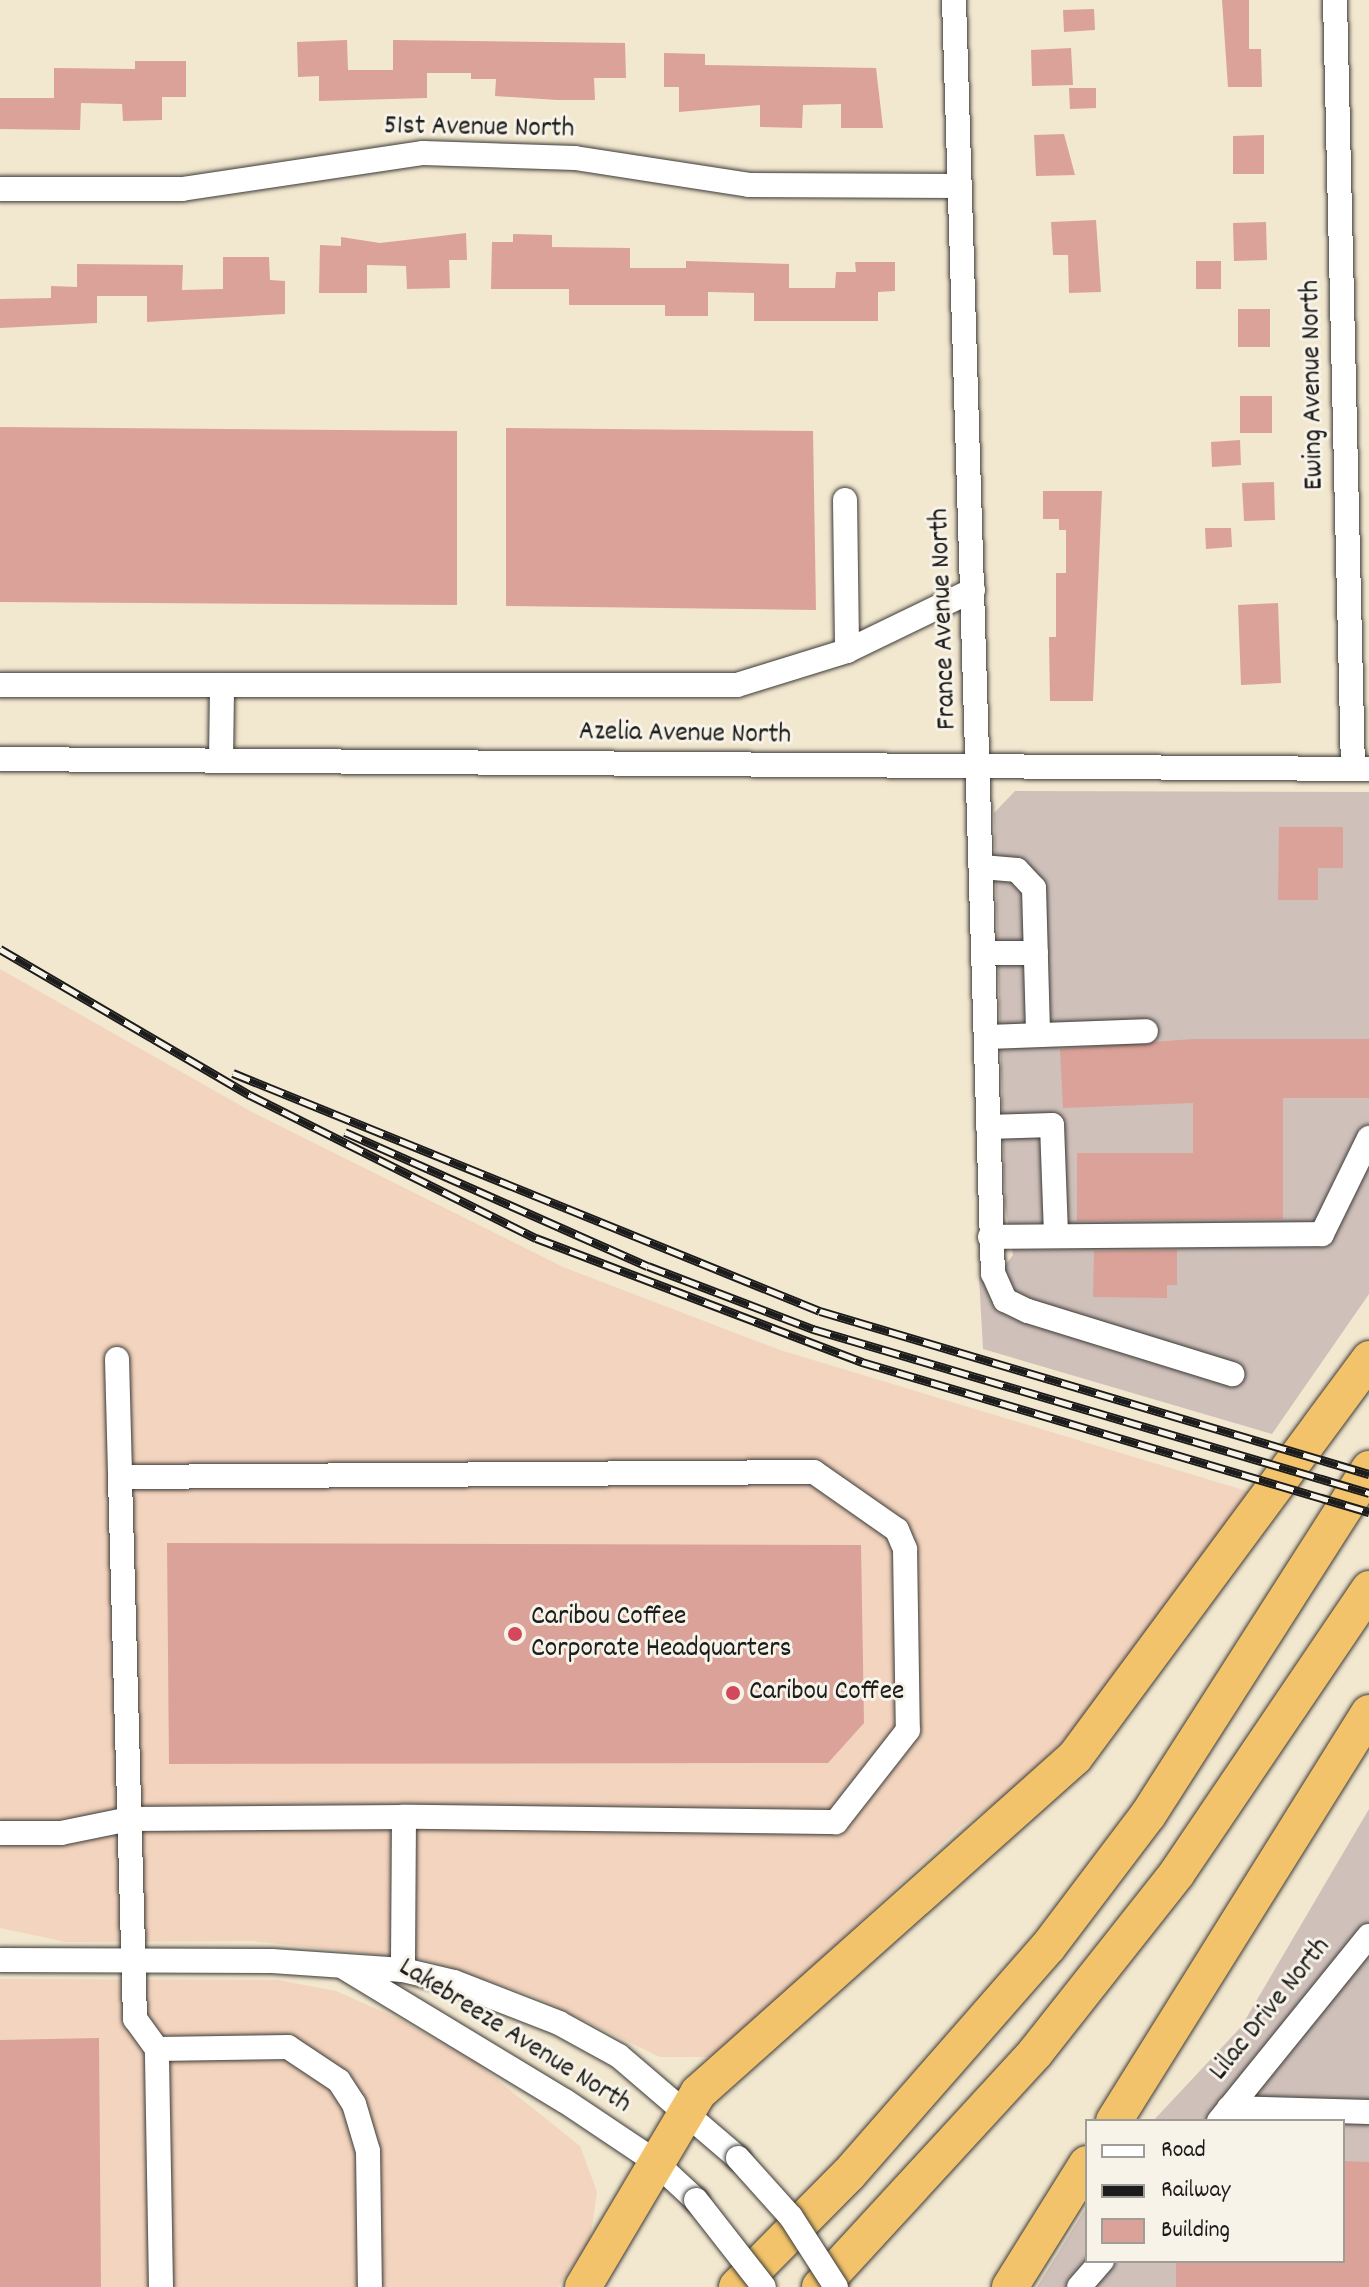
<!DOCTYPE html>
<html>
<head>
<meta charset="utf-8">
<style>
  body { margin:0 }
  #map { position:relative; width:1369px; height:2287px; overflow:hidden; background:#f2e7cf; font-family:Dekko,sans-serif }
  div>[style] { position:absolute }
  .built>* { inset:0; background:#f3d4be }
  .industrial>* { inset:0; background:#cfc0ba }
  .building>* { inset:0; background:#dba299 }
  .roads { filter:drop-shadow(0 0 2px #3c3a37) drop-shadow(0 0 2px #3c3a37) }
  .minor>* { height:24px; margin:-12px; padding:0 12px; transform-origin:12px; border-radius:12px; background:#fff }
  .highway>* { height:36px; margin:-18px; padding:0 18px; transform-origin:18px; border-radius:18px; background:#f2c36a }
  .rail>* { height:9px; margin-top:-4.5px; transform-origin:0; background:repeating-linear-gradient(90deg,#f7f3e8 0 18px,#1c1c1c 0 36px); box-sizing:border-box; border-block:2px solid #1c1c1c }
  .bridges { filter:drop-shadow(0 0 2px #3c3a37) drop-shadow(0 0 2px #3c3a37) }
  .minor-bridge>* { height:24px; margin:-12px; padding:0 12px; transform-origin:12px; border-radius:12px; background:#fff }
  .dots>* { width:22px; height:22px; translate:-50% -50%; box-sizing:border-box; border:4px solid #f7f3e8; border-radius:50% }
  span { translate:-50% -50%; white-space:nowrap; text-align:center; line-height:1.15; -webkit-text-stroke:6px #f7f3e8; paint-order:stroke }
  .street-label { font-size:28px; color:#1c1c1c }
  .poi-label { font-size:28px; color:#1c1c1c }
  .left { translate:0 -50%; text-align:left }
  .legend { position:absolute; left:1085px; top:2119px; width:260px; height:144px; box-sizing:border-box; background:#f7f3e8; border:2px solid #9f9d96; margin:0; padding:10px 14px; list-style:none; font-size:24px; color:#1c1c1c }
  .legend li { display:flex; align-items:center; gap:16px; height:40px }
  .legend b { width:40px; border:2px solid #9f9d96 }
</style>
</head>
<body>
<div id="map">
  <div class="built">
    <div style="clip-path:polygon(0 969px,252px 1112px,563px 1267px,780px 1350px,1263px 1496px,1088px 1715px,1011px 1793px,959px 1828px,728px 2048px,710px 2057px,660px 2057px,533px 1996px,426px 1960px,252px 1941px,66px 1942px,0 1928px)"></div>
    <div style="clip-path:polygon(0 1979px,278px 1980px,336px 1991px,399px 2019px,475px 2062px,580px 2146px,597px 2192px,590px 2240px,558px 2287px,0 2287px)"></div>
  </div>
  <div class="industrial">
    <div style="clip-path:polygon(1015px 791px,1369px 792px,1369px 1294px,1272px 1434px,983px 1349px,979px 1277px,1001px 1271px,1013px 1255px,1005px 1205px,994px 813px)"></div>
    <div style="clip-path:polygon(1369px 1809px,1369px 2287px,1037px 2287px,1087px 2206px,1087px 2261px,1343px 2261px,1343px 2121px,1153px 2121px,1241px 2027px)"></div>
  </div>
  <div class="building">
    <div style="clip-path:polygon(1222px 0,1249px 0,1249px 49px,1261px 49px,1262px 87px,1228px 87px)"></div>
    <div style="clip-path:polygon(1094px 9px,1095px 30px,1064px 32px,1063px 10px)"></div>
    <div style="clip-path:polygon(347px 40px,348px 70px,393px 70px,393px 40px,625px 43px,626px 78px,594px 78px,595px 100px,557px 100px,495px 96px,496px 79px,471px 79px,471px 73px,427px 73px,427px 98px,319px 101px,319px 76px,298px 77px,297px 42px)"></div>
    <div style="clip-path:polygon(1071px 48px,1073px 85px,1032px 86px,1031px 50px)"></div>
    <div style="clip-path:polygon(664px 53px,705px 54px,705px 65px,876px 68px,883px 128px,841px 128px,841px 104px,803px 105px,802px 128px,760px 127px,760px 105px,679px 112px,679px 87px,664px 87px)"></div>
    <div style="clip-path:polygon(135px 61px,186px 61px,186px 97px,162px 97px,162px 120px,123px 121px,122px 104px,81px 103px,80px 130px,0 129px,0 98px,54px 98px,54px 68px,135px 69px)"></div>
    <div style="clip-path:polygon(1069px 88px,1096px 88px,1096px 108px,1070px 109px)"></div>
    <div style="clip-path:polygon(1064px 134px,1075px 175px,1036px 176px,1034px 135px)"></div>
    <div style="clip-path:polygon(1264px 135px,1264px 174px,1233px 174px,1233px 136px)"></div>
    <div style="clip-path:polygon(1096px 220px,1101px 292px,1069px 293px,1068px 255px,1053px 255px,1051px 222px)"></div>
    <div style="clip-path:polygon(1266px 222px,1267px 260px,1234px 261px,1233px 223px)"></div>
    <div style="clip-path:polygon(466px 233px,467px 260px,449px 260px,450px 288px,407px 289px,406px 266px,367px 265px,367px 293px,319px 293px,320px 245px,341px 246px,341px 237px,380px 243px)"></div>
    <div style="clip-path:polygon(513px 234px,552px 235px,552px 247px,630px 248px,630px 268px,686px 268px,686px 261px,789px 264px,789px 288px,835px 288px,836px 272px,856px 272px,855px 262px,895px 262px,895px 291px,878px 292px,878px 321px,754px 321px,754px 293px,708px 292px,708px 316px,665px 316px,665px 305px,569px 305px,569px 289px,491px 289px,492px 242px,513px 242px)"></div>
    <div style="clip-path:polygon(223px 257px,269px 257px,270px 280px,285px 281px,285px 314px,147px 322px,147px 296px,97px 296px,97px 323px,0 328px,0 299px,51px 298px,51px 286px,77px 287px,77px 264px,183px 265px,182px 290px,223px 289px)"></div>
    <div style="clip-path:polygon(1196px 261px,1221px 261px,1221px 289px,1196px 289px)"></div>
    <div style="clip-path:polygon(1238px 309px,1270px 309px,1270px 347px,1238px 347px)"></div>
    <div style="clip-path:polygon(1240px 396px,1272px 396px,1272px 433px,1240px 433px)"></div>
    <div style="clip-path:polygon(0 427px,457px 431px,457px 605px,0 602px)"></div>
    <div style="clip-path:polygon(506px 428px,813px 431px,816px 610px,506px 606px)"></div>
    <div style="clip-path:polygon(1240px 440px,1241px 465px,1212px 467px,1211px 442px)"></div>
    <div style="clip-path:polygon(1274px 482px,1275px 520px,1244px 521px,1242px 483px)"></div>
    <div style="clip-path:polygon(1043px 491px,1102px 491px,1093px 701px,1050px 701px,1049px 637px,1056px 637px,1056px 573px,1066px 573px,1066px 530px,1059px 530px,1059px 519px,1043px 519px)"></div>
    <div style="clip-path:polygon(1205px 528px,1231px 528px,1232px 547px,1206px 549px)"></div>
    <div style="clip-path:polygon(1278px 603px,1281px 683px,1241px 685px,1238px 605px)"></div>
    <div style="clip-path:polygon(1279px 827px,1343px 827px,1343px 868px,1318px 868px,1318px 900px,1278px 900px)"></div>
    <div style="clip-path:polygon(1193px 1039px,1369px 1039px,1369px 1098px,1283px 1098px,1283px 1219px,1077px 1221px,1077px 1153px,1193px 1153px,1193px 1103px,1063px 1108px,1060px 1049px)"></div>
    <div style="clip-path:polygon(1177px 1250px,1177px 1285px,1167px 1285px,1167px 1298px,1093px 1297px,1094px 1251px)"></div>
    <div style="clip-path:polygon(167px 1543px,861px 1545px,864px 1723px,828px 1763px,169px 1764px)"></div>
    <div style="clip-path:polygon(99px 2038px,101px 2287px,0 2287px,0 2040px)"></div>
    <div style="clip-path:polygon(1343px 2161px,1369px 2162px,1369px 2287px,1176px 2287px,1176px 2261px,1343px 2261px)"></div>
  </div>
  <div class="roads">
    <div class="minor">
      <div style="left:954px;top:0;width:1274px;rotate:88.25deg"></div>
      <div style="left:993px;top:1273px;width:30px;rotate:66deg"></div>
      <div style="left:1005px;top:1300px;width:25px;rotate:26deg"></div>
      <div style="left:1028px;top:1311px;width:214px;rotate:17.2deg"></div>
      <div style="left:1335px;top:0;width:769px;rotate:88.66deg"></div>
      <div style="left:0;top:189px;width:182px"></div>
      <div style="left:182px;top:189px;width:244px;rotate:-8.5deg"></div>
      <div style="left:423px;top:153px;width:152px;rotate:1.9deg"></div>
      <div style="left:575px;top:158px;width:176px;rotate:8.8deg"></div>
      <div style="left:749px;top:185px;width:210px;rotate:0.3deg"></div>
      <div style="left:845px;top:500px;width:151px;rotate:89.2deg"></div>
      <div style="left:0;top:685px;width:737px"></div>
      <div style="left:737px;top:685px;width:115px;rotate:-17.2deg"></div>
      <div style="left:847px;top:651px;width:140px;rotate:-25.8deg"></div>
      <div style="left:0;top:759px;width:1369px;rotate:0.42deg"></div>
      <div style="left:221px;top:761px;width:76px;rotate:-89.2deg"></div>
      <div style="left:982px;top:867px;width:35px;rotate:5deg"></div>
      <div style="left:1017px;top:870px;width:25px;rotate:47deg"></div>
      <div style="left:1034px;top:888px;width:145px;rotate:88.4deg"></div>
      <div style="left:984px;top:953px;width:52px"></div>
      <div style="left:986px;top:1037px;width:160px;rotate:-2.1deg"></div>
      <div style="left:988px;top:1127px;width:64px;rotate:-1.8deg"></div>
      <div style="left:1052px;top:1125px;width:110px;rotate:87.9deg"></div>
      <div style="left:990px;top:1237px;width:332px;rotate:-0.5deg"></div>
      <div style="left:1322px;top:1234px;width:107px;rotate:-63.9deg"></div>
      <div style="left:117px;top:1359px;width:118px;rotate:88.5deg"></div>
      <div style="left:0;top:1833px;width:61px"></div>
      <div style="left:61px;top:1833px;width:70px;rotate:-11.5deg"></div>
      <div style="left:130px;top:1819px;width:274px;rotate:-0.4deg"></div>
      <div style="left:0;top:1960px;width:272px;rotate:0.2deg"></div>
      <div style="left:272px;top:1961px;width:131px;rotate:3.9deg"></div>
      <div style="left:403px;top:1970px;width:52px;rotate:13.2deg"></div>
      <div style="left:454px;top:1982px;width:113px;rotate:21.3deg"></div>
      <div style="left:559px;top:2023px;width:68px;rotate:28.8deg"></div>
      <div style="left:619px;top:2056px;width:157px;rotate:40.6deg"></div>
      <div style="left:345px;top:1968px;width:257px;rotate:31.2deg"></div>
      <div style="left:565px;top:2101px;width:106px;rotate:33.8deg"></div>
      <div style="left:653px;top:2160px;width:59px;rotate:42.9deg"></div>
      <div style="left:157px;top:2049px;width:131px;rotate:-0.9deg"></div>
      <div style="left:288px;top:2047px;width:61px;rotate:33.7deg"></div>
      <div style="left:339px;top:2081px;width:27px;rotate:57deg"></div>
      <div style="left:354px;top:2104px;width:49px;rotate:73.4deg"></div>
      <div style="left:368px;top:2151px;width:136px;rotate:89.2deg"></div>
      <div style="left:1229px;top:2108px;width:140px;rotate:1.6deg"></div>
      <div style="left:1219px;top:2121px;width:238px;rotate:-51deg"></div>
      <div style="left:161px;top:2287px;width:238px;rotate:-91deg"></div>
      <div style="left:157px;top:2049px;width:37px;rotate:-126deg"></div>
      <div style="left:135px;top:2019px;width:542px;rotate:-91.59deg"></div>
      <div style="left:120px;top:1477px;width:694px;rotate:-0.41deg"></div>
      <div style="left:814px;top:1472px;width:101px;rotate:34.9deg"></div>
      <div style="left:897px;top:1530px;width:21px;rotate:67deg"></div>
      <div style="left:905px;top:1549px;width:181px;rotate:89.1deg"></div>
      <div style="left:908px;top:1730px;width:117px;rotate:128deg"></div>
      <div style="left:836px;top:1822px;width:432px;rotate:-179.3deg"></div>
      <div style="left:404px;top:1817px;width:153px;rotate:90.4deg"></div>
      <div style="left:1079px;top:2287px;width:35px;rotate:-49deg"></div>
    </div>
    <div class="highway">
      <div style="left:1114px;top:2121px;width:481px;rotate:-58deg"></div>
      <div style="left:583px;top:2287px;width:226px;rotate:-59.3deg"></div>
      <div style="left:698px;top:2093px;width:505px;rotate:-41.71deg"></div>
      <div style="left:1075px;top:1757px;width:495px;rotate:-53.5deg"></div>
      <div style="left:737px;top:2287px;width:159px;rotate:-45.3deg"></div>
      <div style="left:849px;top:2174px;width:302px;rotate:-48.8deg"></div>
      <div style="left:1048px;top:1947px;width:166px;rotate:-52.9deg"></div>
      <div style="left:1148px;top:1815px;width:411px;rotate:-57.4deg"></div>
      <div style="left:820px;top:2287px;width:318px;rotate:-47.4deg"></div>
      <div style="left:1035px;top:2053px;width:229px;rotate:-51.7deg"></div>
      <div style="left:1177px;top:1873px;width:343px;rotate:-55.9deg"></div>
      <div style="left:1010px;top:2287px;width:145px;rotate:-58deg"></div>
    </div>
  </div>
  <div class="rail">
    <div style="left:0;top:949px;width:290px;rotate:30.3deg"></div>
    <div style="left:250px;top:1095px;width:320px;rotate:26.6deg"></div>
    <div style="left:536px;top:1238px;width:349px;rotate:20.8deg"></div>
    <div style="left:862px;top:1362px;width:529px;rotate:16.48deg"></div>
    <div style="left:233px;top:1073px;width:633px;rotate:22.07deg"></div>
    <div style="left:820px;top:1311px;width:573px;rotate:16.54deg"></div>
    <div style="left:345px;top:1132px;width:331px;rotate:23.9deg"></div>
    <div style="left:648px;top:1266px;width:177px;rotate:20.9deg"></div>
    <div style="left:813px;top:1329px;width:580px;rotate:16.43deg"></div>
  </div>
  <div class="bridges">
    <div class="minor-bridge">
      <div style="left:738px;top:2158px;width:79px;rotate:48.1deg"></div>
      <div style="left:791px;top:2217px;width:83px;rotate:57.3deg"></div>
      <div style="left:696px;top:2200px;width:110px;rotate:52deg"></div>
    </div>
  </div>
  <div class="dots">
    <div style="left:515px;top:1634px;background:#d1495b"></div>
    <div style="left:733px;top:1693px;background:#d1495b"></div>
  </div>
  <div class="street-label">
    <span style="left:479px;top:129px;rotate:1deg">51st Avenue North</span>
    <span style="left:1314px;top:385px;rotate:-91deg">Ewing Avenue North</span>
    <span style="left:945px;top:619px;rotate:-92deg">France Avenue North</span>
    <span style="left:685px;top:735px;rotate:1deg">Azelia Avenue North</span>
    <span style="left:1271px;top:2010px;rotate:-51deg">Lilac Drive North</span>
    <span style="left:514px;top:2037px;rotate:32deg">Lakebreeze Avenue North</span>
  </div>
  <div class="poi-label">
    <span class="left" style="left:531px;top:1634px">Caribou Coffee<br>Corporate Headquarters</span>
    <span class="left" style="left:749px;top:1693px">Caribou Coffee</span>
  </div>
  <ul class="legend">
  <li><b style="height:10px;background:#fff"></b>Road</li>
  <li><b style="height:10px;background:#1c1c1c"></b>Railway</li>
  <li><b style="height:22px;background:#dba299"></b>Building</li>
  </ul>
</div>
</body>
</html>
